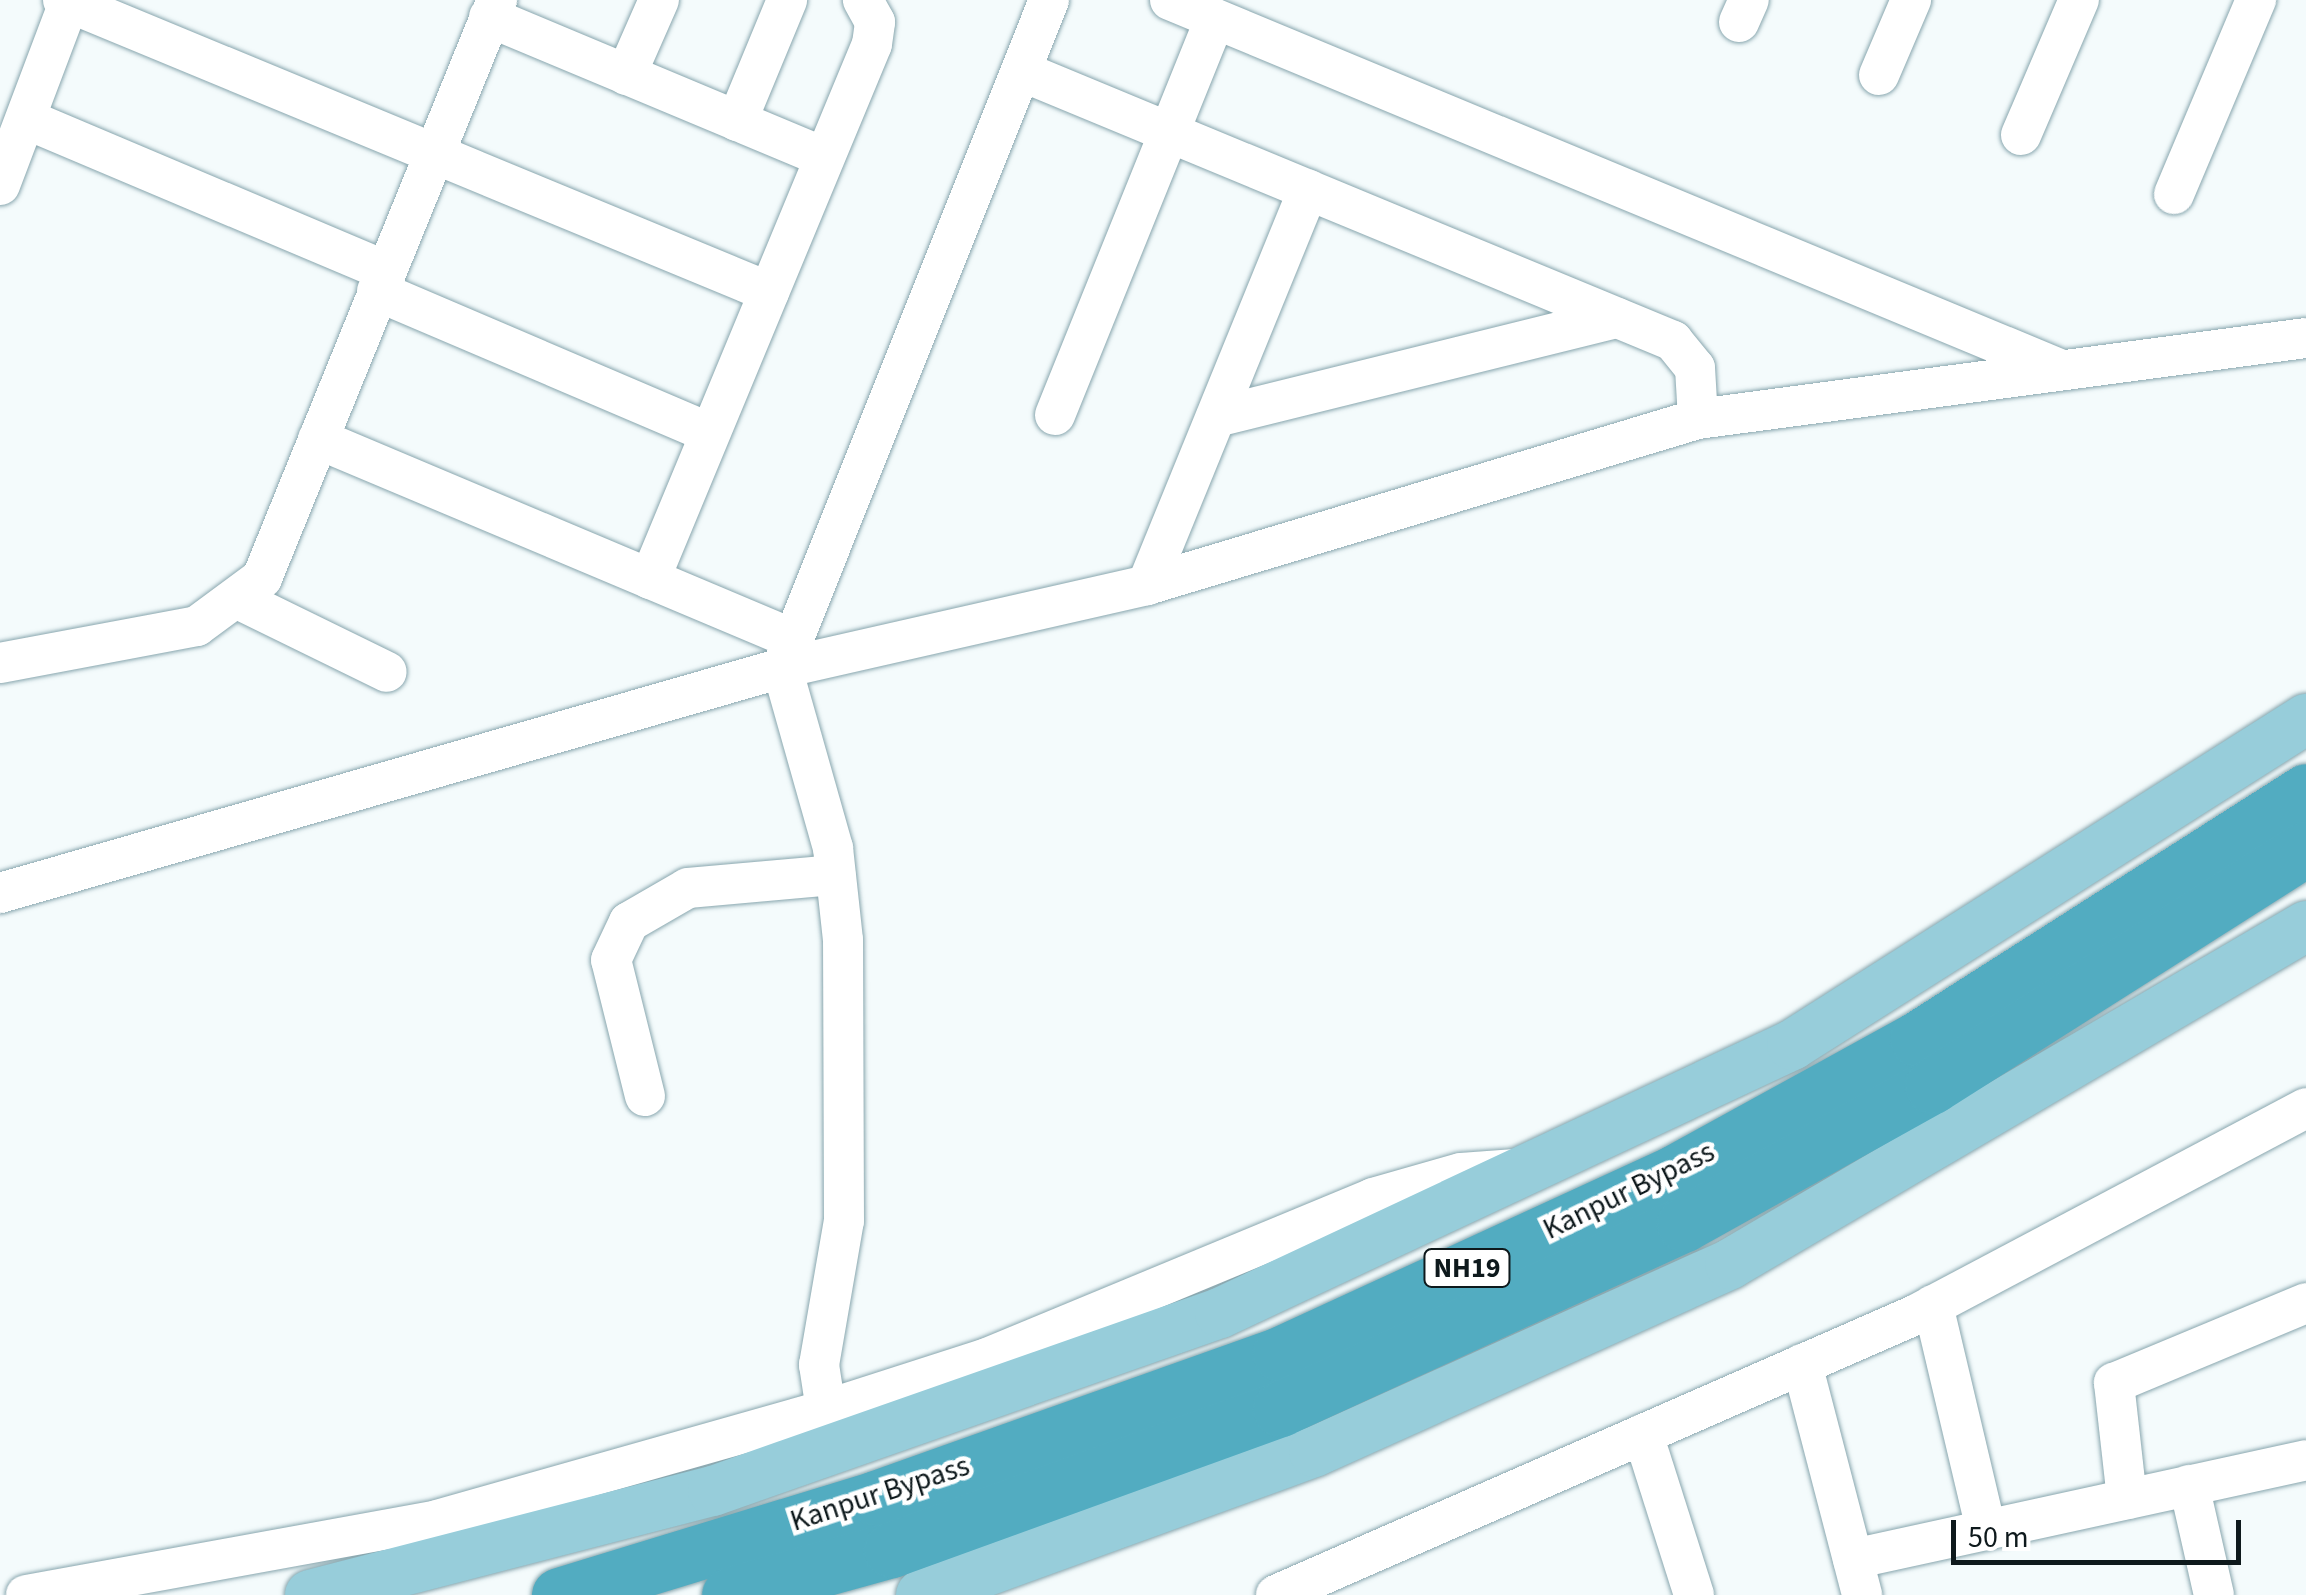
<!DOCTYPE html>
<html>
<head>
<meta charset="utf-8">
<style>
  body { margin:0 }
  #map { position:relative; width:2306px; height:1595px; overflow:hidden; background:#f4fbfc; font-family:"Source Sans 3",sans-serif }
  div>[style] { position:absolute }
  .roads { filter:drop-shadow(0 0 2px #88a6ae) drop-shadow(0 0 2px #88a6ae) }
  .minor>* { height:40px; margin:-20px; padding:0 20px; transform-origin:20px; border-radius:20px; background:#fff }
  .major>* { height:50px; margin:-25px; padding:0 25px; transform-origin:25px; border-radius:25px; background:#97cdda }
  .highway>* { height:55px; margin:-27.5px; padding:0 27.5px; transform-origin:27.5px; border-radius:27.5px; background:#52acc1 }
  span { translate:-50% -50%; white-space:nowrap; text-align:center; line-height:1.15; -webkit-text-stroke:9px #fff; paint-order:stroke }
  .shield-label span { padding:2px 8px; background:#fff; border:2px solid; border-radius:8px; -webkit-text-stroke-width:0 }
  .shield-label { font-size:28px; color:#0e191c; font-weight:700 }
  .street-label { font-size:30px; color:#0e191c }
  .scale { position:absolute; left:1951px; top:1520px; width:290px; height:45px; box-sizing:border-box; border:5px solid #0e191c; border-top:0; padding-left:12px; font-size:30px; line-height:35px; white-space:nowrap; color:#0e191c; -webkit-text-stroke:8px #fff; paint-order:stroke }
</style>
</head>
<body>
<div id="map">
  <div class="roads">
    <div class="minor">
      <div style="left:63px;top:0;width:764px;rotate:22.47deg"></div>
      <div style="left:1170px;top:0;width:966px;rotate:22.53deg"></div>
      <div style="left:489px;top:17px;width:363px;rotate:22.7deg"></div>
      <div style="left:1739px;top:22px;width:24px;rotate:-66deg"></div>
      <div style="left:1021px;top:71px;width:706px;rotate:22.49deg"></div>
      <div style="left:1673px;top:341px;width:35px;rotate:51deg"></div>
      <div style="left:1695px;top:368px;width:51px;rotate:86.6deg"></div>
      <div style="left:626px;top:75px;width:82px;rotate:-66.3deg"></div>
      <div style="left:1879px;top:75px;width:82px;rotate:-66.9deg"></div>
      <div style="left:26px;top:119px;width:391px;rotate:22.9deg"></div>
      <div style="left:737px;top:121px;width:131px;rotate:-67.5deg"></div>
      <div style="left:2021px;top:135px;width:147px;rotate:-66.8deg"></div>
      <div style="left:0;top:185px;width:198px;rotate:-69.3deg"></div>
      <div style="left:2174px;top:194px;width:211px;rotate:-67.1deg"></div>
      <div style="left:377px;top:291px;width:362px;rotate:23.1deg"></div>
      <div style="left:1055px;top:415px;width:427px;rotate:-68deg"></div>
      <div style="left:1216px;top:417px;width:413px;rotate:-13.9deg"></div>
      <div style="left:318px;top:439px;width:515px;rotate:22.83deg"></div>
      <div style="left:650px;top:579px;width:579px;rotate:-67.46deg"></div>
      <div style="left:872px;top:44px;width:22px;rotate:-82deg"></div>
      <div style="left:875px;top:22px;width:25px;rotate:-119deg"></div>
      <div style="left:1147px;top:585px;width:427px;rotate:-67.8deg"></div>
      <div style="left:242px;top:601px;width:161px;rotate:26.1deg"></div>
      <div style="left:0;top:663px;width:200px;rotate:-10.6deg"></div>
      <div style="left:197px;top:626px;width:81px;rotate:-36.4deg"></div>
      <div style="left:262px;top:578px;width:624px;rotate:-67.87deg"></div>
      <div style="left:0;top:893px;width:814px;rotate:-16.05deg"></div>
      <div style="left:782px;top:668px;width:374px;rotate:-12.8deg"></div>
      <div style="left:1147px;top:585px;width:575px;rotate:-16.77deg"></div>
      <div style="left:1698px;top:419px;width:613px;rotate:-7.59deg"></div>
      <div style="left:645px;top:1096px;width:140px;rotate:-104deg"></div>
      <div style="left:611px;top:960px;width:42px;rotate:-64.7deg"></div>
      <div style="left:629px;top:922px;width:68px;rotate:-30deg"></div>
      <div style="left:688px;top:888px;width:148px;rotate:-5.1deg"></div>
      <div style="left:1933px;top:1305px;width:231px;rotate:76.7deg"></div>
      <div style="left:1802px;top:1364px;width:239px;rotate:75.4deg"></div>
      <div style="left:826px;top:1410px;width:46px;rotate:-98.8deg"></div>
      <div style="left:819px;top:1365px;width:146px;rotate:-80.2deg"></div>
      <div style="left:844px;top:1221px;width:281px;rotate:-90.2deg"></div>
      <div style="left:843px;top:940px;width:93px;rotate:-96.2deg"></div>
      <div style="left:833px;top:848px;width:187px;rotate:-105.8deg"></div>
      <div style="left:782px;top:668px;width:719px;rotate:-68.21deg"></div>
      <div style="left:1643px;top:1434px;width:169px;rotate:72.4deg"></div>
      <div style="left:2189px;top:1485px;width:113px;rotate:77.2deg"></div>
      <div style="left:2127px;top:1499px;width:117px;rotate:-96.4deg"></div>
      <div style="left:2114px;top:1383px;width:208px;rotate:-22.6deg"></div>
      <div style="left:1853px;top:1559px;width:464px;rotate:-12.3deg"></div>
      <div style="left:26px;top:1595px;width:418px;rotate:-10.3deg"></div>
      <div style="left:437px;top:1520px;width:404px;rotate:-15.8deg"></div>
      <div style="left:826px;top:1410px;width:169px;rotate:-17.9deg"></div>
      <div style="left:987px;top:1358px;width:418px;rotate:-22.5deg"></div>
      <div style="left:1373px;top:1198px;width:91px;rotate:-15.9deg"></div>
      <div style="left:1461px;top:1173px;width:55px;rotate:-4.2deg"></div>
      <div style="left:1276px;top:1595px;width:698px;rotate:-23.66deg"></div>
      <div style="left:1915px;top:1315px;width:442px;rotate:-27.9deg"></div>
    </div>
    <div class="major">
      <div style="left:310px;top:1595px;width:416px;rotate:-14.5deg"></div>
      <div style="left:713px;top:1491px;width:537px;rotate:-19.35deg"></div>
      <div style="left:1220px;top:1313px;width:632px;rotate:-25.1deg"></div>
      <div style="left:1792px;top:1045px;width:609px;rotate:-32.38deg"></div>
      <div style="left:921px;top:1595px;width:418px;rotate:-20deg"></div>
      <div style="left:1314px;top:1452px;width:457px;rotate:-24.3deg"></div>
      <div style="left:1730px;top:1264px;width:668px;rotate:-30.4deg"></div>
    </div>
    <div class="highway">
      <div style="left:559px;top:1595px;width:332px;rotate:-17deg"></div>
      <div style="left:876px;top:1498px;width:429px;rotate:-19.6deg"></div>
      <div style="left:1280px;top:1354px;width:435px;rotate:-24.7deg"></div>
      <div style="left:1675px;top:1172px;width:276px;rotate:-28.8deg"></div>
      <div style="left:1917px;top:1039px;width:461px;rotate:-32.5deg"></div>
      <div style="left:729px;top:1595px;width:168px;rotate:-15.5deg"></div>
      <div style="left:891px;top:1550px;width:414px;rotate:-19.9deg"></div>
      <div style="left:1280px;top:1409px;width:444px;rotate:-24.6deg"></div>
      <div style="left:1684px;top:1224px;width:284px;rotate:-29.1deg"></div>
      <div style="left:1932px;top:1086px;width:443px;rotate:-32.4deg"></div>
    </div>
  </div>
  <div class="shield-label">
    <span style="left:1467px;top:1268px">NH19</span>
  </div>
  <div class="street-label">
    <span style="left:1629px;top:1191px;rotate:-26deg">Kanpur Bypass</span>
    <span style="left:880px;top:1494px;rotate:-18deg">Kanpur Bypass</span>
  </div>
  <div class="scale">50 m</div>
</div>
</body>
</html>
